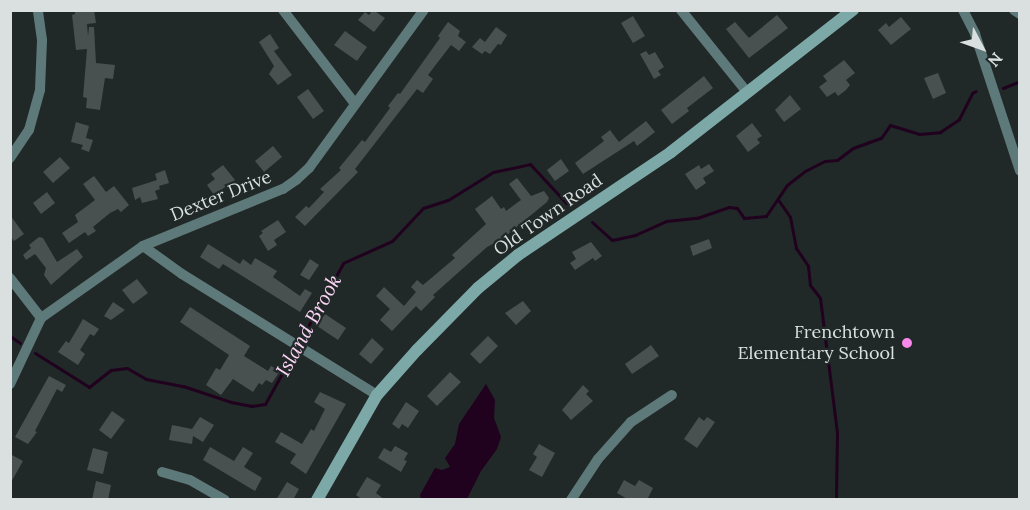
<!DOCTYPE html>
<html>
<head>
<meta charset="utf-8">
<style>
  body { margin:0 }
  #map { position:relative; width:1030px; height:510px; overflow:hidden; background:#212828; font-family:Lora,serif }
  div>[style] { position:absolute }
  .water>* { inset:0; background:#20021e }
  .stream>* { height:3px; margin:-1.5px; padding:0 1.5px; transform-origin:1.5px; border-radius:1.5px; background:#20021e }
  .building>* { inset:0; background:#485050 }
  .minor>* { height:10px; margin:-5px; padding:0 5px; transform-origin:5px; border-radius:5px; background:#5e7979 }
  .secondary>* { height:12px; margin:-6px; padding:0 6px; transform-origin:6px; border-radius:6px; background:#7ca9a8 }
  .dots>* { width:16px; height:16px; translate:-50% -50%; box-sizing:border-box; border:3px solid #212828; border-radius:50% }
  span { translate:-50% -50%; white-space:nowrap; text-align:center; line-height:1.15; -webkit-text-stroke:4.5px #212828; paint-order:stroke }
  .street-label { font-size:18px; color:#dadfdf }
  .poi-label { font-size:18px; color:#dadfdf }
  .right { translate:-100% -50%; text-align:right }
  .water-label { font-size:20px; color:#fcd5f6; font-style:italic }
  .frame { position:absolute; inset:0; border:12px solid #dadfdf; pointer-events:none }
  .north { position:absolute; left:952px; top:18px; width:60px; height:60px; -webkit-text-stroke:4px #212828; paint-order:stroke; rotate:131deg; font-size:16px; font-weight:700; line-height:24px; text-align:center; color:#dadfdf }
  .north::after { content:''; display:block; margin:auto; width:21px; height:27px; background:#dadfdf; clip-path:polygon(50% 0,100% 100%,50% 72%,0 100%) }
</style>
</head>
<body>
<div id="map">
  <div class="water">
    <div style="clip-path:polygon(486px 384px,495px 400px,494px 418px,501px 437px,497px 449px,481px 471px,467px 499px,421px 499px,420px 495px,435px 468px,442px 470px,450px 467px,445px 458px,455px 444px,459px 424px)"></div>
  </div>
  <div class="stream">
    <div style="left:1003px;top:88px;width:18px;rotate:-22deg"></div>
    <div style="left:779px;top:201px;width:19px;rotate:55deg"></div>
    <div style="left:790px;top:217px;width:32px;rotate:79deg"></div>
    <div style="left:796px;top:248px;width:22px;rotate:56deg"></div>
    <div style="left:808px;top:266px;width:19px;rotate:84deg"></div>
    <div style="left:810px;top:285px;width:16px;rotate:52deg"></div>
    <div style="left:820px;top:298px;width:136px;rotate:82.8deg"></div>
    <div style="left:837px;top:433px;width:67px;rotate:90.9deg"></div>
    <div style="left:592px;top:222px;width:27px;rotate:42deg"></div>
    <div style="left:612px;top:240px;width:24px;rotate:-12deg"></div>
    <div style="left:635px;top:235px;width:34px;rotate:-24deg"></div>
    <div style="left:666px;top:221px;width:31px;rotate:-6deg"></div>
    <div style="left:697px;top:218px;width:34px;rotate:-19deg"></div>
    <div style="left:729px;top:207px;width:8px;rotate:7deg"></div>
    <div style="left:737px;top:208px;width:12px;rotate:55deg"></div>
    <div style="left:744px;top:218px;width:22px;rotate:-5deg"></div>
    <div style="left:766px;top:216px;width:37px;rotate:-56deg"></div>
    <div style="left:787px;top:185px;width:23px;rotate:-38deg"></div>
    <div style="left:805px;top:171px;width:22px;rotate:-27deg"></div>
    <div style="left:825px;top:161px;width:12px;rotate:-5deg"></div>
    <div style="left:837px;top:160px;width:20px;rotate:-37deg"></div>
    <div style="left:853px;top:148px;width:30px;rotate:-20deg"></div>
    <div style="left:881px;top:138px;width:16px;rotate:-55deg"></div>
    <div style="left:890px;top:125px;width:30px;rotate:17deg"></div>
    <div style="left:919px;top:134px;width:21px;rotate:-5deg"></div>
    <div style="left:940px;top:132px;width:23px;rotate:-34deg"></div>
    <div style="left:959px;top:119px;width:29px;rotate:-63deg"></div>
    <div style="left:972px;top:93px;width:4px;rotate:-27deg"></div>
    <div style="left:10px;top:336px;width:12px;rotate:35deg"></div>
    <div style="left:35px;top:353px;width:64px;rotate:32.2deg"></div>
    <div style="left:89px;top:387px;width:28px;rotate:-38deg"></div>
    <div style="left:111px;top:370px;width:16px;rotate:-7deg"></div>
    <div style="left:127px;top:368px;width:22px;rotate:30deg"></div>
    <div style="left:146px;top:379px;width:38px;rotate:11deg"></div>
    <div style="left:183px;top:386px;width:51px;rotate:18.4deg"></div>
    <div style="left:231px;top:402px;width:20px;rotate:11deg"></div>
    <div style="left:251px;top:406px;width:14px;rotate:-8deg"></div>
    <div style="left:265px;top:404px;width:161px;rotate:-61deg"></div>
    <div style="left:343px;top:263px;width:54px;rotate:-24.2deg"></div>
    <div style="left:392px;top:241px;width:45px;rotate:-46.8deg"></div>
    <div style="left:423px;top:208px;width:26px;rotate:-18deg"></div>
    <div style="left:448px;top:200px;width:53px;rotate:-31.9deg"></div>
    <div style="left:493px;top:172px;width:38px;rotate:-12deg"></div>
    <div style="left:530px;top:164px;width:56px;rotate:47.2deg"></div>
  </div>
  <div class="building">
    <div style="clip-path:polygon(75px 10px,94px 10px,96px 23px,87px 24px,88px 36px,89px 27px,94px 27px,96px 63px,115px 65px,113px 79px,105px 78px,100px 110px,86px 108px,87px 98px,83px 97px,87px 49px,76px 50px,72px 15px,75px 14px)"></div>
    <div style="clip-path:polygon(373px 10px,385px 18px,374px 32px,358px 20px,365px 12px,369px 15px)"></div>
    <div style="clip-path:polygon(777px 15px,788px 28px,749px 58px,726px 29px,735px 22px,749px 38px)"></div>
    <div style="clip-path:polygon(633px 16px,645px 36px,633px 43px,621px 23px)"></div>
    <div style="clip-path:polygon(901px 17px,911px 29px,891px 45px,878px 30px,886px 23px,889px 27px)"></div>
    <div style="clip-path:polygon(448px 22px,460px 31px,458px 36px,466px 42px,459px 51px,451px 45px,428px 75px,433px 79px,423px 93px,417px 89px,355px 169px,358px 172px,305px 226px,295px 217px,306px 206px,309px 208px,324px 192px,320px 189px,341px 170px,339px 168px,362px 140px,365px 142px,390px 108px,388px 106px,398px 93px,400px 94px,440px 38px,438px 36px)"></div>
    <div style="clip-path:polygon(496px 27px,507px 35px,501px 45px,498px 44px,490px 54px,485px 51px,482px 54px,472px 47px,480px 38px,485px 42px)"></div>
    <div style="clip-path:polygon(345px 31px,367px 47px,357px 61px,334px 45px)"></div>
    <div style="clip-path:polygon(270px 34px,279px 48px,274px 51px,292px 75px,278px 85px,269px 74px,274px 66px,259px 42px)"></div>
    <div style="clip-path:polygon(646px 51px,649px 55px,655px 52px,664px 67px,658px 71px,661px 75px,654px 79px,640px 54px)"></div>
    <div style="clip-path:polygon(844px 60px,855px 73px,846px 80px,850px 85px,846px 90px,838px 96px,835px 92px,827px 97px,819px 87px,827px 81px,823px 76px)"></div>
    <div style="clip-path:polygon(938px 73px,946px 93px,933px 99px,924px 78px)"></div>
    <div style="clip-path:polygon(704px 76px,713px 88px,687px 108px,689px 111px,672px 124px,661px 110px)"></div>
    <div style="clip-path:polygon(308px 89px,324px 111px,313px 119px,297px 97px)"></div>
    <div style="clip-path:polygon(790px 95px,801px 109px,784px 122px,775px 110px)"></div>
    <div style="clip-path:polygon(646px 121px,655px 132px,637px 146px,634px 141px,583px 174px,575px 163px,604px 141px,601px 137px,610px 130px,619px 142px)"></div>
    <div style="clip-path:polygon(76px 122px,89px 126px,86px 138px,93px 140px,89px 152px,81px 149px,83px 145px,71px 142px)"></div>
    <div style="clip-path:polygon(752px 123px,762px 136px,757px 139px,760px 143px,748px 152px,736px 136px)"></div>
    <div style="clip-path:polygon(273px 146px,282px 157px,264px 172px,255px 161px)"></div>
    <div style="clip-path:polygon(60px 157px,70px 168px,53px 183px,43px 172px)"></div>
    <div style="clip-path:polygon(561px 159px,569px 171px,555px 181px,547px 170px)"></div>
    <div style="clip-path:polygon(709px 164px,714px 171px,703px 178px,706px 183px,696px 190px,685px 174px,699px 165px,701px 169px)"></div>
    <div style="clip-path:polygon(223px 165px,235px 180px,214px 195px,207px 185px,215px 179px,211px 174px)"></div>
    <div style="clip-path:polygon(165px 170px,169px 183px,159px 186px,160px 189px,155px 191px,158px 199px,142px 203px,140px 197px,135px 200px,132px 188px,157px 180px,155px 174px)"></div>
    <div style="clip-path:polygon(94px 176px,106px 192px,114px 186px,129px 205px,121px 212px,118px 209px,110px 213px,93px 227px,96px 231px,88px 236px,85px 232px,69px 243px,62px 233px,78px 222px,75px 215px,95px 200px,83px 184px)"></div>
    <div style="clip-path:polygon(517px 178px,531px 196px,544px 191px,549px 198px,547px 202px,502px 239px,487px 247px,433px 295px,435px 297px,421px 311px,416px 306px,392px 331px,380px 320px,390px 309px,376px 296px,384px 287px,404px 306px,416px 292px,411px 287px,417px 280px,423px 285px,455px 258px,452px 255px,486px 224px,475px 209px,492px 196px,501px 209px,504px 207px,506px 211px,521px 200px,509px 184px)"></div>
    <div style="clip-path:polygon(47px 192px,55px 203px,41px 214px,33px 203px)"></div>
    <div style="clip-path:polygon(10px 215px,24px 234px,14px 241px,10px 236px)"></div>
    <div style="clip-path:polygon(278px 220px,286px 232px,274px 240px,277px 245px,268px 251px,259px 236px,263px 233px,261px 231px)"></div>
    <div style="clip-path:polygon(39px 237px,43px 238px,57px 262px,77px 249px,83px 257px,51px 285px,44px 275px,46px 268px,35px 254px,26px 260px,23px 255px,31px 248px,29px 245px)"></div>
    <div style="clip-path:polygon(709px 239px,712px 248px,693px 256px,690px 246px)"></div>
    <div style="clip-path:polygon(591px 242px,602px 256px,595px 261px,593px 258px,575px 270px,570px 263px,576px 259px,572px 252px)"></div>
    <div style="clip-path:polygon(208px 244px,240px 264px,243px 259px,251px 265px,255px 258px,277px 271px,273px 277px,300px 296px,305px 289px,312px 293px,300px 312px,223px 264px,219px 269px,200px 257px)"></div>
    <div style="clip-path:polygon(310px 259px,319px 265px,309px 280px,300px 275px)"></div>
    <div style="clip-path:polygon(137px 279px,148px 293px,133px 304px,122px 290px)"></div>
    <div style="clip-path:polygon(523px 301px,531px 311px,516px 325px,505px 313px)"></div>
    <div style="clip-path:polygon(113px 302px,125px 310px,111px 320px,104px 316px)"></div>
    <div style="clip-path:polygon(190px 307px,250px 346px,244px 356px,268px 371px,271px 366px,280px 371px,272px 383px,266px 380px,262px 385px,259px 383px,253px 392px,233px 379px,221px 395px,206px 385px,216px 368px,220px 370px,229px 355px,180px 322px)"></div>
    <div style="clip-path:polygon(325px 314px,346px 328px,338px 340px,317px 326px)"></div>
    <div style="clip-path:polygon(83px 319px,99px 329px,94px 336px,90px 334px,80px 350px,85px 354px,78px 365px,58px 352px,66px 341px,69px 343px)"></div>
    <div style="clip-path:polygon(488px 336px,498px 346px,480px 364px,470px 354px)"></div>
    <div style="clip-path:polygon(372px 338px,384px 349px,371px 364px,359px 354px)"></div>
    <div style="clip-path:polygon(651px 345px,659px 356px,632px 374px,625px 364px)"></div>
    <div style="clip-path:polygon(450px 372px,461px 382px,437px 406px,427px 396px)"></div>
    <div style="clip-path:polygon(49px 376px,66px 385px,62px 392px,57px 389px,35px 431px,37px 432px,28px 444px,15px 437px)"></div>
    <div style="clip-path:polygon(583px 385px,589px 391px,586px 394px,593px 401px,571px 420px,562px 410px)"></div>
    <div style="clip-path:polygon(320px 392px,346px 404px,306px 474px,290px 463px,296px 454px,275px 442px,281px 432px,302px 444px,311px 429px,314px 431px,325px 409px,314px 402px)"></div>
    <div style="clip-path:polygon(406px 402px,419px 411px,408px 428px,402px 424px,399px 429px,392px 424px)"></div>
    <div style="clip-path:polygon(112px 411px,125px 420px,111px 439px,99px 430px)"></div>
    <div style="clip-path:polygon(200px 417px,214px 425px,203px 442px,193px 436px,192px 444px,169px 440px,172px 425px,192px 429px)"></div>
    <div style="clip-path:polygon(699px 417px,704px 421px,707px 417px,715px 422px,697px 448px,684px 439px)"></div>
    <div style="clip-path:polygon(539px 444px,555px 453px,542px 477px,529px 470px,537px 457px,533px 454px)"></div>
    <div style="clip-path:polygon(395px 446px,408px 453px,404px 460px,407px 461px,401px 472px,378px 458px,384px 448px,391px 452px)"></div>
    <div style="clip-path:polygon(210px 447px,234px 461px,243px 447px,253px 453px,244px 467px,262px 478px,255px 491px,203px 460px)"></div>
    <div style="clip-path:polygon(93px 448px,108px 452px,103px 474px,87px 470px)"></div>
    <div style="clip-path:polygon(10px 454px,23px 461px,10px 484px)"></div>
    <div style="clip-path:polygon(367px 477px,381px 485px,376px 493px,385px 500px,363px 500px,356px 495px)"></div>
    <div style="clip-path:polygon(624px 480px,635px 486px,639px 480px,653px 488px,647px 500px,629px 500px,617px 493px)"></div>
    <div style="clip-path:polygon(96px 481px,111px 485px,108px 500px,92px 500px)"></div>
    <div style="clip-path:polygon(287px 482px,299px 489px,293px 500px,276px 500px)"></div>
  </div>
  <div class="minor">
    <div style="left:283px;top:10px;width:118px;rotate:52.5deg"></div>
    <div style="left:681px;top:10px;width:105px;rotate:51.2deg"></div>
    <div style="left:963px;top:10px;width:27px;rotate:63deg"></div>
    <div style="left:975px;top:34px;width:144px;rotate:71.8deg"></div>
    <div style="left:1014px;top:10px;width:7px;rotate:34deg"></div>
    <div style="left:10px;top:158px;width:34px;rotate:-56deg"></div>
    <div style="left:29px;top:130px;width:41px;rotate:-74.6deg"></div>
    <div style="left:40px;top:90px;width:50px;rotate:-87.7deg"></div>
    <div style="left:42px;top:40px;width:30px;rotate:-98deg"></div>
    <div style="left:143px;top:246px;width:48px;rotate:35.7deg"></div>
    <div style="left:182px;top:274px;width:229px;rotate:31.8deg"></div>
    <div style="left:10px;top:278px;width:51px;rotate:52.2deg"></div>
    <div style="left:10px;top:384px;width:73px;rotate:-64.8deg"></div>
    <div style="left:41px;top:318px;width:125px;rotate:-35.2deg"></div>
    <div style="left:143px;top:246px;width:151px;rotate:-22.2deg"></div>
    <div style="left:283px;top:189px;width:16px;rotate:-35deg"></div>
    <div style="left:296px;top:180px;width:18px;rotate:-43deg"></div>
    <div style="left:309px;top:168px;width:195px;rotate:-54deg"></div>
    <div style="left:162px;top:472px;width:29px;rotate:16deg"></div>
    <div style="left:190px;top:480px;width:40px;rotate:29.7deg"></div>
    <div style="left:571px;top:500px;width:49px;rotate:-56.6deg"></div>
    <div style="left:598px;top:459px;width:50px;rotate:-48.3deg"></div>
    <div style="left:631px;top:422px;width:49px;rotate:-33.4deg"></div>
  </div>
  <div class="secondary">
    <div style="left:317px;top:500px;width:121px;rotate:-60.3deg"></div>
    <div style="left:377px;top:395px;width:60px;rotate:-48.4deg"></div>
    <div style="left:417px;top:350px;width:87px;rotate:-45.5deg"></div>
    <div style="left:478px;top:288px;width:52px;rotate:-39.5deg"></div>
    <div style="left:518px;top:255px;width:184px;rotate:-33.9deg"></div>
    <div style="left:671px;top:152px;width:231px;rotate:-38deg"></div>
  </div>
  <div class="dots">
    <div style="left:907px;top:343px;background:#f788ec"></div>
  </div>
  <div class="street-label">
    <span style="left:221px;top:196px;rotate:-22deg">Dexter Drive</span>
    <span style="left:548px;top:215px;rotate:-35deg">Old Town Road</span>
  </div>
  <div class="poi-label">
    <span class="right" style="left:895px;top:343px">Frenchtown<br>Elementary School</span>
  </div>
  <div class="water-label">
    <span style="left:308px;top:325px;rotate:-61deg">Island Brook</span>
  </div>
  <div class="frame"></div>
  <div class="north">N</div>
</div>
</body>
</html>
